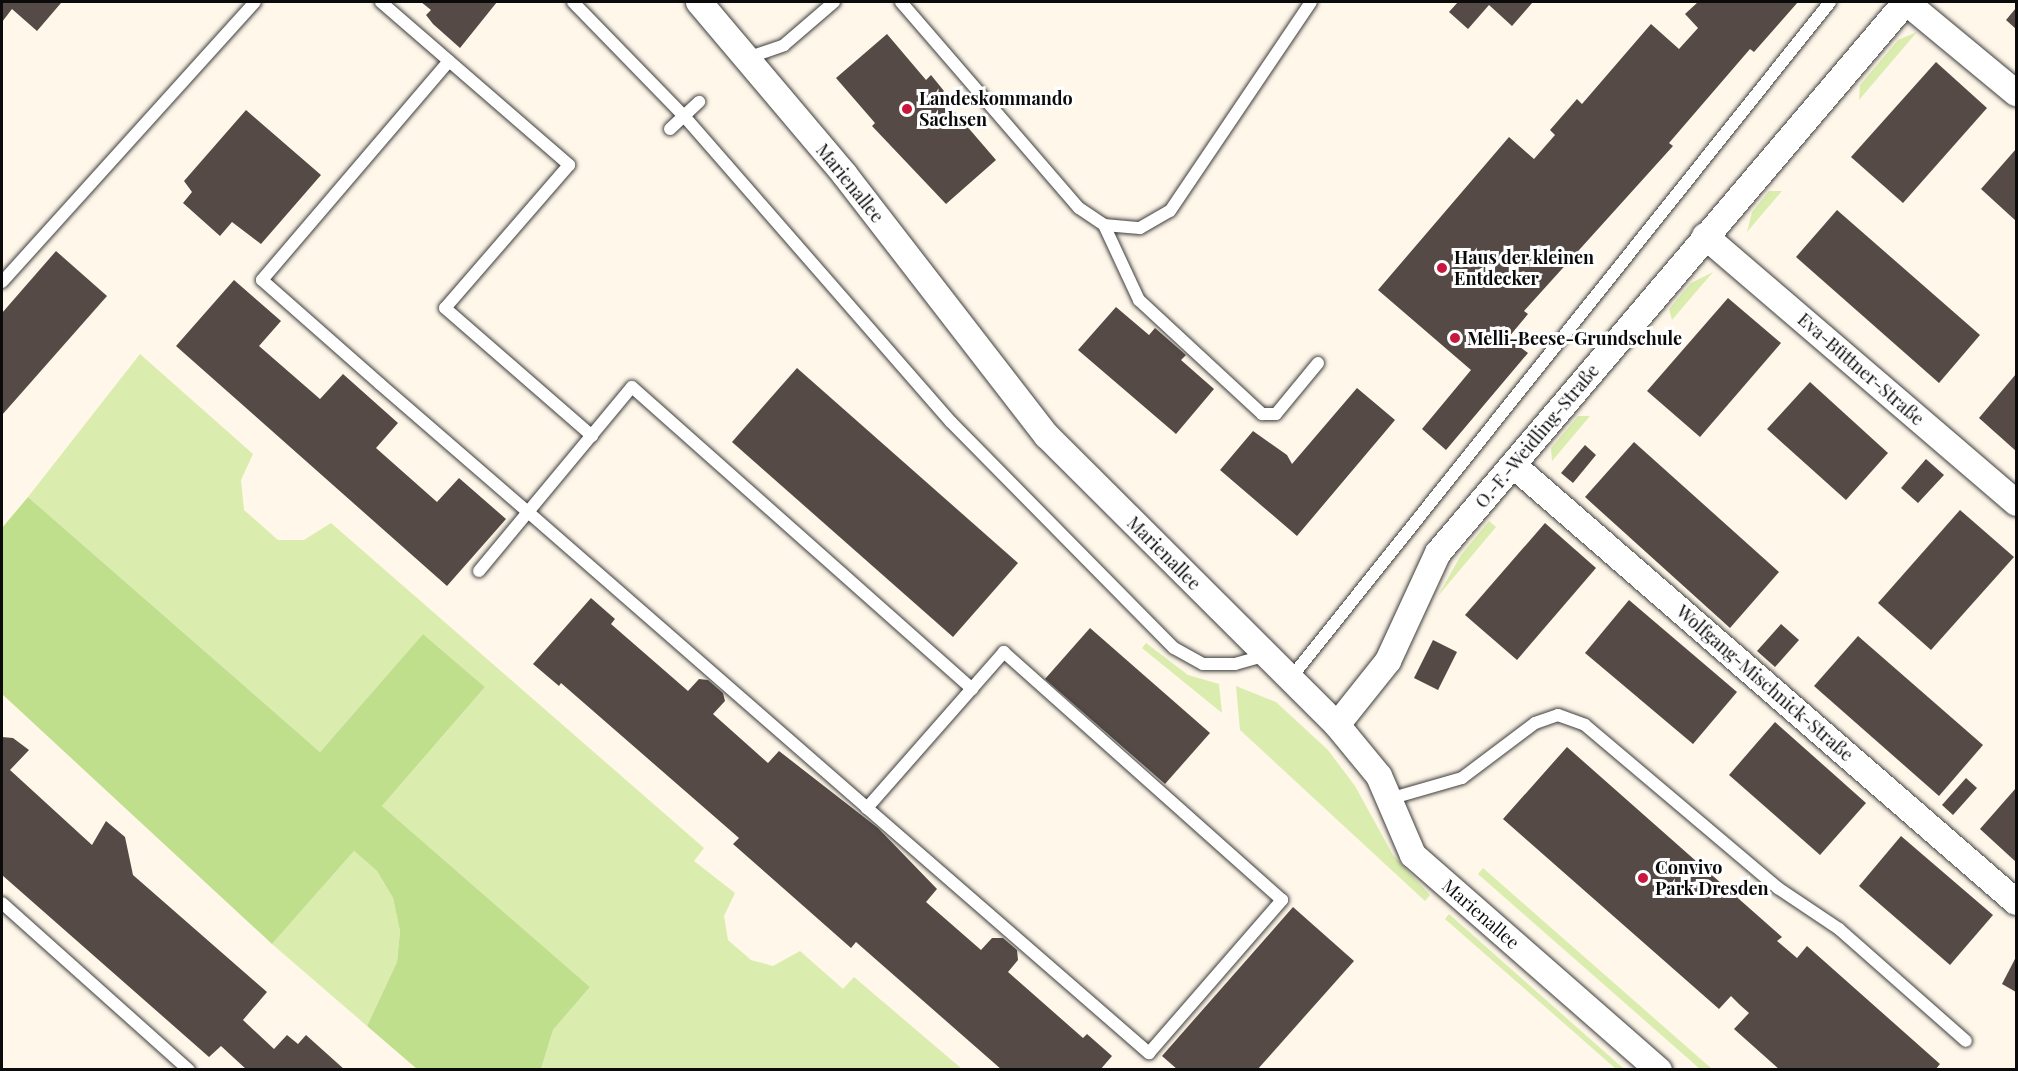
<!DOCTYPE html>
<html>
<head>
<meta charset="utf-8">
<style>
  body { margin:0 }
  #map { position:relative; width:2018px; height:1071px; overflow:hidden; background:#fff7e9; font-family:"Playfair Display",serif }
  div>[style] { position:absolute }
  .green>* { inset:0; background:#daedaf }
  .forest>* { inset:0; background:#c0df8d }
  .building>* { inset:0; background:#554a46 }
  .roads { filter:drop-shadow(0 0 2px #3e3e3e) drop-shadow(0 0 2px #3e3e3e) }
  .lane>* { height:12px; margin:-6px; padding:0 6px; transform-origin:6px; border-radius:6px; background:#fff }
  .street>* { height:26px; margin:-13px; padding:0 13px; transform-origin:13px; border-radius:13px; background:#fff }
  .dots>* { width:16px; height:16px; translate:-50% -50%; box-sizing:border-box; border:3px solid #fff; border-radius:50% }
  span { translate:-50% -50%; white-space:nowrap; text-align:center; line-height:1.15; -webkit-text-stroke:6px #fff; paint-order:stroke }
  .poi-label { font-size:18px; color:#0b0b0b; font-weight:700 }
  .left { translate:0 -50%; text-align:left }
  .street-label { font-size:18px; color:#0b0b0b }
  .frame { position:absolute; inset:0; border:3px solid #0b0b0b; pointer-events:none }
</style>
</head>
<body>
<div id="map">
  <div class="green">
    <div style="clip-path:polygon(1917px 32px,1859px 100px,1860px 85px,1898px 40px)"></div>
    <div style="clip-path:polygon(1769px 191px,1782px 191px,1747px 232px,1752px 212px)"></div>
    <div style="clip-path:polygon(1713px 272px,1672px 320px,1669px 309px,1691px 283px)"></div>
    <div style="clip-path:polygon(140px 354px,253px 454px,241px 480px,244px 510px,278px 540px,304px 540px,331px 523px,704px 848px,694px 861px,735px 893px,724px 916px,728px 940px,751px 960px,773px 966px,800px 951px,843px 989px,854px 977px,962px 1069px,541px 1069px,553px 1030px,590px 987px,382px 806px,485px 687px,423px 634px,320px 752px,28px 497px)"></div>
    <div style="clip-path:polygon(1578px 416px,1590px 416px,1552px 461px,1551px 448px)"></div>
    <div style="clip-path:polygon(1489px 521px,1496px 527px,1438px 596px,1461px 555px)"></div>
    <div style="clip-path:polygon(1146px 643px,1188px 675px,1219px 684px,1222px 713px,1142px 648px)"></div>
    <div style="clip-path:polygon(1236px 686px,1276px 702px,1328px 750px,1355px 786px,1393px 855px,1430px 895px,1425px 901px,1240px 730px)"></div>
    <div style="clip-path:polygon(354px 851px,377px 871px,393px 898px,400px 931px,397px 962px,367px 1026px,272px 944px)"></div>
    <div style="clip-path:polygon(1483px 868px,1712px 1069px,1700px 1069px,1478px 874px)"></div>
    <div style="clip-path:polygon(1449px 914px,1624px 1069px,1616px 1069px,1445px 919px)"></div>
  </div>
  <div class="forest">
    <div style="clip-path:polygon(28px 497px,320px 752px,423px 634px,485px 687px,382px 806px,590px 987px,553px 1030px,541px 1069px,417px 1069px,367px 1026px,397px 962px,400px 931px,393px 898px,377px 871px,354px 851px,272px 944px,2px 694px,2px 528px)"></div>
  </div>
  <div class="building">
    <div style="clip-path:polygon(2px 2px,60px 2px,61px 3px,37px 31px,12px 9px,2px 22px)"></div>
    <div style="clip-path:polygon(421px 2px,497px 2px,460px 48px,433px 24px,426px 15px,431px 10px)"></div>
    <div style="clip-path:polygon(1458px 2px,1533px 2px,1512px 26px,1489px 5px,1468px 29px,1449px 12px)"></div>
    <div style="clip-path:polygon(1698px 2px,1798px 2px,1754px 52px,1750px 49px,1669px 143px,1673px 146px,1524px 311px,1528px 314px,1508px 338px,1528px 353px,1446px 450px,1422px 429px,1471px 370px,1378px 290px,1509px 137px,1534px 159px,1555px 135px,1550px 130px,1577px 99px,1582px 104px,1651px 24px,1679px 49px,1698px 28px,1685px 14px)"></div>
    <div style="clip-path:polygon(2016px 8px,2016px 29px,2006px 20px)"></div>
    <div style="clip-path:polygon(887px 34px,926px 80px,931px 75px,944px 91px,940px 95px,996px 160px,946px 204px,872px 126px,875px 123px,836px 78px)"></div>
    <div style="clip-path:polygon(1936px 62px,1987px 108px,1903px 203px,1851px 157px)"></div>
    <div style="clip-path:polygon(246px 110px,321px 175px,261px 244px,232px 222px,220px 236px,183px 203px,192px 192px,184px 181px)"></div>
    <div style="clip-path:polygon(2016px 149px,2016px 221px,1981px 189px)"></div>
    <div style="clip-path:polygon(1837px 210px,1980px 335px,1939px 383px,1796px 257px)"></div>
    <div style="clip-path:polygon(56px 251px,107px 296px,2px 415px,2px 313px)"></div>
    <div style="clip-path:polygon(234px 280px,281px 321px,259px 346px,320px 399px,343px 374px,398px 423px,376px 448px,437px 502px,459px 478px,506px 519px,447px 586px,176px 346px)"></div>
    <div style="clip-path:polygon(1728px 298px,1781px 343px,1700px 437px,1647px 391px)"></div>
    <div style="clip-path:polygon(1116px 307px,1149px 335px,1155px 328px,1186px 355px,1181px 360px,1214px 389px,1176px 434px,1078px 350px)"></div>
    <div style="clip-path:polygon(797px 368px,1018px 563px,953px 637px,732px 442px)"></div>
    <div style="clip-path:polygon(2016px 374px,2016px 451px,1979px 418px)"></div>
    <div style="clip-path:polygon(1810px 382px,1888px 453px,1846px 500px,1767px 429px)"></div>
    <div style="clip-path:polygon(1357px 388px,1395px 420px,1297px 536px,1220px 470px,1253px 431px,1287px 455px,1292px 464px)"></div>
    <div style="clip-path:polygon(1634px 442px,1779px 572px,1730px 628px,1585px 497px)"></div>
    <div style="clip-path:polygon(1585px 445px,1596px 455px,1573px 483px,1561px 473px)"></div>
    <div style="clip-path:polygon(1926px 459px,1944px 475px,1918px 503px,1901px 488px)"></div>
    <div style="clip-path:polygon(1960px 510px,2014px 557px,1931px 650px,1878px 603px)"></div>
    <div style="clip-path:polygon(1545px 523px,1596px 568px,1517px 660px,1465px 615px)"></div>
    <div style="clip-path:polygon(591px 598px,615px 619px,611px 624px,688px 691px,699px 679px,708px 680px,723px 693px,725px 701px,713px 714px,768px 763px,779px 751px,878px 828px,937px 889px,926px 902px,981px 950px,992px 938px,1003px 938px,1017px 950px,1018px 960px,1008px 972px,1083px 1038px,1087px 1034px,1112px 1056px,1100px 1070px,1002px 1070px,856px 942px,851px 948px,733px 844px,739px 838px,561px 683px,559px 686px,533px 664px)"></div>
    <div style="clip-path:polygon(1629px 600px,1737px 692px,1693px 744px,1585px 653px)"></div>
    <div style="clip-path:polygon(1781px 624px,1799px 640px,1775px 667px,1757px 651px)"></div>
    <div style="clip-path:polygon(1090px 628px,1210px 733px,1165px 784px,1045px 679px)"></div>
    <div style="clip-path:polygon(1858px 636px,1983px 745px,1939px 796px,1814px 686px)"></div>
    <div style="clip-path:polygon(1433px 640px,1457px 652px,1438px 690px,1414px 678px)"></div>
    <div style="clip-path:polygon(1775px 722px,1866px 803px,1820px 855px,1729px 775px)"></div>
    <div style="clip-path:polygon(2px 737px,13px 738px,29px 750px,10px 770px,92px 845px,106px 821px,125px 837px,133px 875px,267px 992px,243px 1020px,274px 1049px,287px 1035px,298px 1044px,306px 1035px,345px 1070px,247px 1070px,221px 1046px,209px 1057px,2px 875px)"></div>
    <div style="clip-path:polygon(1567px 747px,1782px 937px,1777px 941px,1797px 958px,1807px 946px,1940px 1064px,1935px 1070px,1780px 1070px,1734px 1029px,1749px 1013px,1740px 1005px,1731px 996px,1719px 1009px,1503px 819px)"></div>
    <div style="clip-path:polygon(1966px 778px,1977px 788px,1953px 815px,1942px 805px)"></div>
    <div style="clip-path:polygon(2016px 788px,2016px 862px,1980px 829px)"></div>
    <div style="clip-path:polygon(1901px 836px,1993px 915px,1950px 965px,1859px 886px)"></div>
    <div style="clip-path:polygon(1293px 907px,1354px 961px,1257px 1070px,1178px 1070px,1162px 1056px)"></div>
    <div style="clip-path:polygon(2016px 957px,2016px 992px,2002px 984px)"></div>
  </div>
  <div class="roads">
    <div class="lane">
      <div style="left:381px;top:2px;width:249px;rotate:40.9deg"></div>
      <div style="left:569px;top:165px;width:189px;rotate:130.9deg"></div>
      <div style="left:445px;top:308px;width:195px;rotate:41deg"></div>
      <div style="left:573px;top:2px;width:159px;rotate:45.8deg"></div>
      <div style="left:684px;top:116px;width:406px;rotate:48.9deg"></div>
      <div style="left:951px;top:422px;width:317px;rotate:45.4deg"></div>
      <div style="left:1174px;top:648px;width:33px;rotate:29deg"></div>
      <div style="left:1203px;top:664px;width:32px"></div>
      <div style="left:1235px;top:664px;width:33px;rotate:-16deg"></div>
      <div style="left:901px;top:2px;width:272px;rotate:49.2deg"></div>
      <div style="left:1079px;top:208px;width:30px;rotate:34deg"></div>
      <div style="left:1104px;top:225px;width:36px;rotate:5deg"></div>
      <div style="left:1140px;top:228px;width:34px;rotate:-30deg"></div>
      <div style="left:1170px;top:211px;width:252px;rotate:-56deg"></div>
      <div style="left:747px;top:58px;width:39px;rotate:-19deg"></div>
      <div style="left:784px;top:45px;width:66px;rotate:-40.7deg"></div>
      <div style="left:449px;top:61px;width:288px;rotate:130.5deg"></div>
      <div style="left:262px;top:280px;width:157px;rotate:41.4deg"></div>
      <div style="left:380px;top:384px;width:196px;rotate:40.9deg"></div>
      <div style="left:528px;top:512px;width:450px;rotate:41.1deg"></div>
      <div style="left:867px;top:808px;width:374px;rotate:41deg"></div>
      <div style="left:1149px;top:1053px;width:203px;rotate:-49deg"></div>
      <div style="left:1282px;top:900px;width:373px;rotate:-138.3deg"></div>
      <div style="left:1004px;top:652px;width:208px;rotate:131.3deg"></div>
      <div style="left:670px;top:129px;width:40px;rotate:-43deg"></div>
      <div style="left:1104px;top:225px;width:83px;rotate:65deg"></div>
      <div style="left:1139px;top:300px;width:168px;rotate:42.8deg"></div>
      <div style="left:1262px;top:414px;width:14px"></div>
      <div style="left:1276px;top:414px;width:66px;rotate:-50.5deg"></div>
      <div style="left:2px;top:282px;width:377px;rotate:-47.9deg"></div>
      <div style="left:479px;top:571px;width:239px;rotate:-50.3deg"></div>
      <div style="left:632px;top:387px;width:455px;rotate:41.6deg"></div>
      <div style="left:1290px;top:679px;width:866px;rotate:-51.42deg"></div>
      <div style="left:1389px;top:799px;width:76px;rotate:-16deg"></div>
      <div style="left:1462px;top:778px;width:91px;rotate:-37deg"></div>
      <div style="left:1535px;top:723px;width:24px;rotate:-19deg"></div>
      <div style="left:1558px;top:715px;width:29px;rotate:20deg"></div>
      <div style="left:1585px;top:725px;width:253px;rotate:40.2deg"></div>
      <div style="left:1778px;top:888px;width:73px;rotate:33.9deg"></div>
      <div style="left:1839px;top:929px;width:169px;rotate:41.4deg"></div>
      <div style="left:2px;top:903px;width:251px;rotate:41.8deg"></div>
    </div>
    <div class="street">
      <div style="left:699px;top:2px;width:226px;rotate:49.8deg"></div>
      <div style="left:845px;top:175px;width:330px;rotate:52.3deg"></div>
      <div style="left:1047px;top:436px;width:409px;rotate:44.9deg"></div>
      <div style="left:1337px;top:725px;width:66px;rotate:50.5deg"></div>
      <div style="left:1379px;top:776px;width:86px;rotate:66.7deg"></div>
      <div style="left:1413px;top:855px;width:327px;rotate:41.2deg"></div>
      <div style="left:1906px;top:2px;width:143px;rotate:39.6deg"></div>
      <div style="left:1705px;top:236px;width:410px;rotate:40.6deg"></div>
      <div style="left:1513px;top:465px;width:666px;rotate:40.98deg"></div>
      <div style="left:1337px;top:725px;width:82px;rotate:-51.4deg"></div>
      <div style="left:1388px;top:661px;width:119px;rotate:-65.2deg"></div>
      <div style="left:1438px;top:553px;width:723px;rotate:-49.66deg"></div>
    </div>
  </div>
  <div class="dots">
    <div style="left:907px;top:109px;background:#c7173d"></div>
    <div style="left:1442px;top:268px;background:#c7173d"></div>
    <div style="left:1455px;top:338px;background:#c7173d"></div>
    <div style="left:1643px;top:878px;background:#c7173d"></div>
  </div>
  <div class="poi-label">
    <span class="left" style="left:919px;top:109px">Landeskommando<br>Sachsen</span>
    <span class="left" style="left:1454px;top:268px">Haus der kleinen<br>Entdecker</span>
    <span class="left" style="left:1467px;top:338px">Melli-Beese-Grundschule</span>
    <span class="left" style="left:1655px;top:878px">Convivo<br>Park Dresden</span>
  </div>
  <div class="street-label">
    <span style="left:850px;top:183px;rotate:51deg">Marienallee</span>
    <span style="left:1861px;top:369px;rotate:41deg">Eva-Büttner-Straße</span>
    <span style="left:1537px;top:436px;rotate:-50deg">O.-F.-Weidling-Straße</span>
    <span style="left:1164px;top:553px;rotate:45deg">Marienallee</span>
    <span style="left:1765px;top:683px;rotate:41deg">Wolfgang-Mischnick-Straße</span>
    <span style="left:1481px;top:914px;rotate:41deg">Marienallee</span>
  </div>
  <div class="frame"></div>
</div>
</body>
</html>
